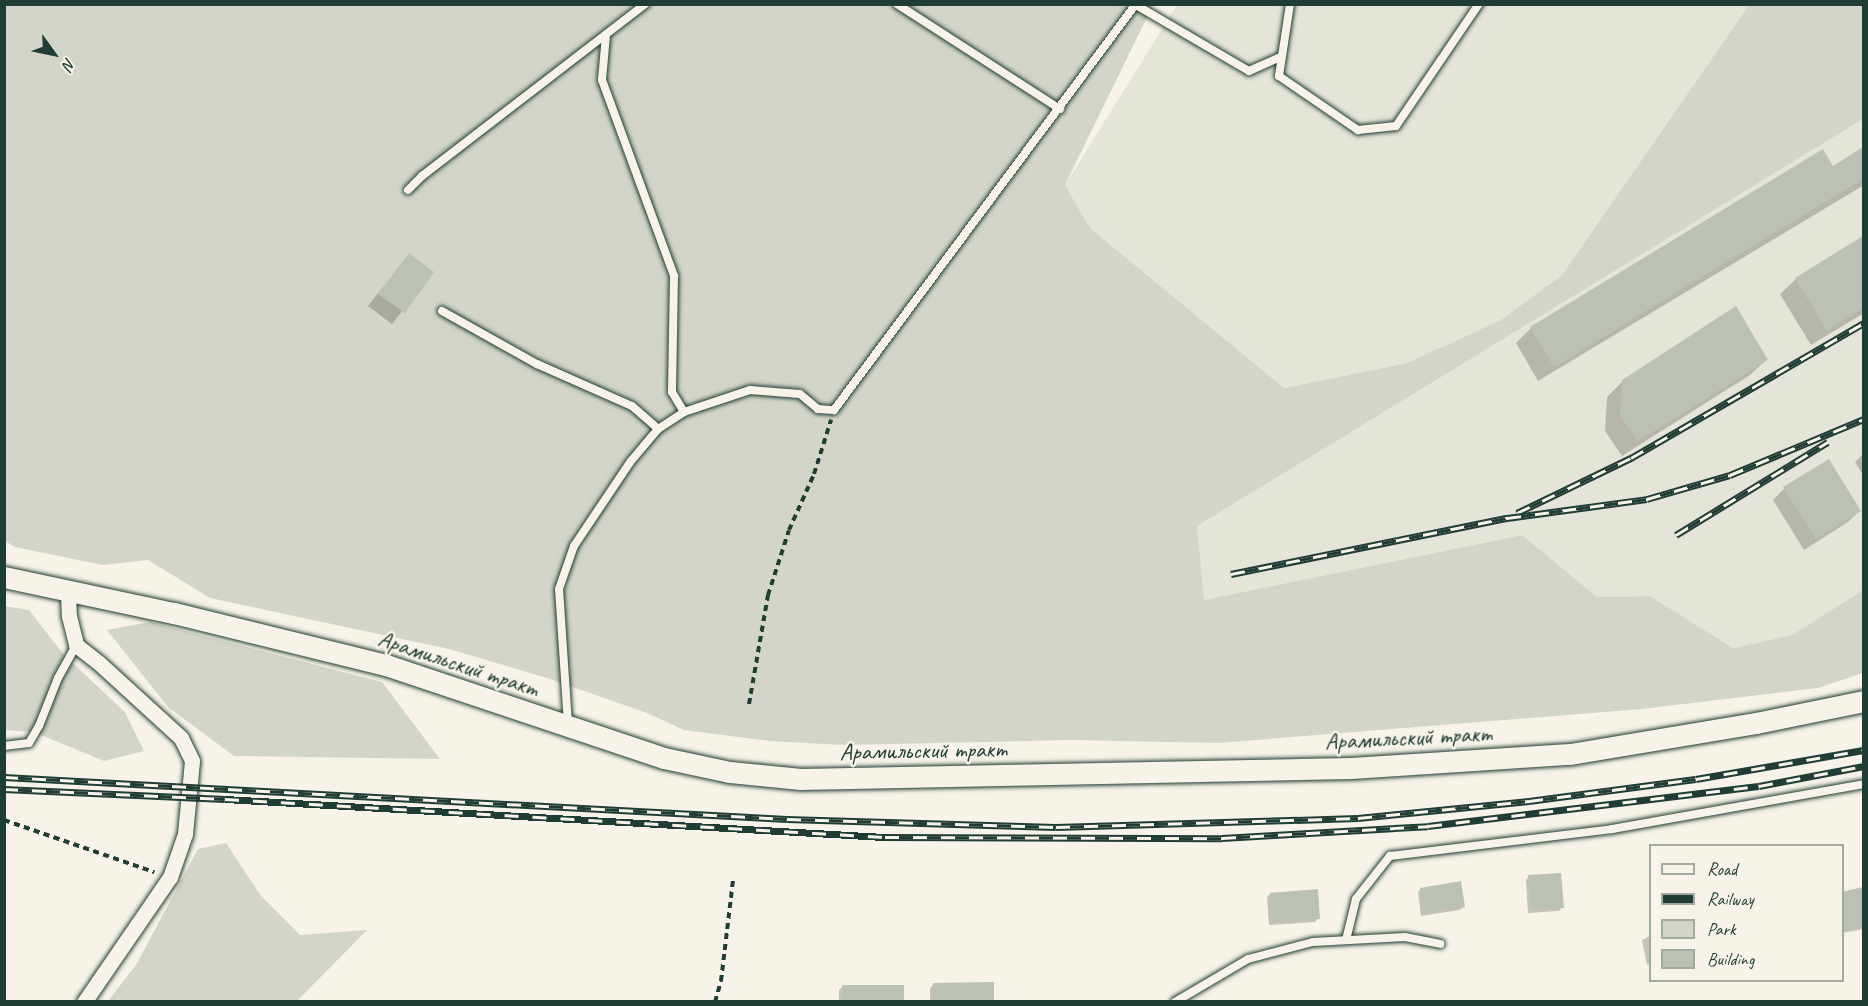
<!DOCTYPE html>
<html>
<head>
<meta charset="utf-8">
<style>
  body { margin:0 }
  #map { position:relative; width:1868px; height:1006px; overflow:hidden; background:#f7f3e8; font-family:Caveat,sans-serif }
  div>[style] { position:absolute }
  .built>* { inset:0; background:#e5e4d9 }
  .green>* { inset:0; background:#d3d5ca }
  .shadow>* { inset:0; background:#0003 }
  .building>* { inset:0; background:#bbc1b6 }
  .path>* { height:4px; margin-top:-2px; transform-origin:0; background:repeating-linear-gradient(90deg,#1f3d34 0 6px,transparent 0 10.5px) }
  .roads { filter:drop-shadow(0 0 2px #1f3d34) drop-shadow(0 0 2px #1f3d34) }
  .lane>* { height:8px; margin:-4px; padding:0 4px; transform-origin:4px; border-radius:4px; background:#f7f3e8 }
  .street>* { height:15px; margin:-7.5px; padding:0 7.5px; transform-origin:7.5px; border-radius:7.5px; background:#f7f3e8 }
  .secondary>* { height:21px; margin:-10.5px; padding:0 10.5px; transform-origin:10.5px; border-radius:10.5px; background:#f7f3e8 }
  .rail>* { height:7px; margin-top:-3.5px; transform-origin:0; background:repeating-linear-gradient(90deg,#f7f3e8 0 14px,#1f3d34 0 28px); box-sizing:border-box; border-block:2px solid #1f3d34 }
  span { translate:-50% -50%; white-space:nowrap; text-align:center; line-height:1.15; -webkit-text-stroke:5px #f7f3e8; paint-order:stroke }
  .street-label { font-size:24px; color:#1f3d34 }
  .frame { position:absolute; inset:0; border:6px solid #1f3d34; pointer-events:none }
  .legend { position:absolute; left:1649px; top:844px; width:195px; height:138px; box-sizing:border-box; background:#f7f3e8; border:2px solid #a1aaa0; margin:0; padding:8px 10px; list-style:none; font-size:18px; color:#1f3d34 }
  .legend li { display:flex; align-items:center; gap:12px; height:30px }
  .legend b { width:30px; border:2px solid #a1aaa0 }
  .north { position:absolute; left:24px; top:24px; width:60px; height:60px; -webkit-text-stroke:4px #f7f3e8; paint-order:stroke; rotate:123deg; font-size:16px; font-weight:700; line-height:24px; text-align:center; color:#1f3d34 }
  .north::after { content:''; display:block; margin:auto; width:21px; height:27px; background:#1f3d34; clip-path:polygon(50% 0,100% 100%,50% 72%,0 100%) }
</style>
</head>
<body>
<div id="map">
  <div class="built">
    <div style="clip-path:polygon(1177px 5px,1749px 5px,1562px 275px,1501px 320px,1407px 363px,1284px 388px,1090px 228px,1065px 185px)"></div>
    <div style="clip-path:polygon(1863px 119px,1863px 590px,1792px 635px,1733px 648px,1650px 596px,1597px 597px,1521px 535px,1204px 600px,1196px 526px)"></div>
  </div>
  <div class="green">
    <div style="clip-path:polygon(5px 5px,1153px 5px,1065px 185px,1090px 228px,1284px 388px,1407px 363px,1501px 320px,1562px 275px,1749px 5px,1863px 5px,1863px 119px,1197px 526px,1204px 600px,1522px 535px,1597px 597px,1650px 596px,1733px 648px,1792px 635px,1863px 590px,1863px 673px,1818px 688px,1642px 709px,1218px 743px,1069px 740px,844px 745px,769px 741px,684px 730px,647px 713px,550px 679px,449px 649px,210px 598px,148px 560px,103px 565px,15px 547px,5px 541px)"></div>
    <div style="clip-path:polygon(4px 606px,29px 610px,64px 655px,125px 712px,144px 751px,104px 761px,34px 732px,5px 730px)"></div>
    <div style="clip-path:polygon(150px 622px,382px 682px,440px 759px,234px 756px,168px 707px,107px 630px)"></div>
    <div style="clip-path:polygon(226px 843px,261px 896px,300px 935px,367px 930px,297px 1001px,108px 1001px,136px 965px,198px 849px)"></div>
  </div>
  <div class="shadow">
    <div style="clip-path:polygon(1864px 149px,1864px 185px,1538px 381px,1516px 343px,1531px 328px,1822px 151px,1832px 168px)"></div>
    <div style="clip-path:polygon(1864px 238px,1864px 313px,1811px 345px,1780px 294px,1796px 279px)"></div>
    <div style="clip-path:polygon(409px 255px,432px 273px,392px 324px,368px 306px)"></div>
    <div style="clip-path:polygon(1766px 360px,1750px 375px,1622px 456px,1605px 431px,1607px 397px,1623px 381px)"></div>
    <div style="clip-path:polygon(1864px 453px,1864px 476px,1855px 462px)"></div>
    <div style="clip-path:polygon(1784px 489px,1859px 511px,1848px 522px,1804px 550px,1773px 500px)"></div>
    <div style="clip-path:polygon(1529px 876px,1562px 907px,1559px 911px,1528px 913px,1526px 880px)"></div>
    <div style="clip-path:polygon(1864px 888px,1864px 929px,1842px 933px,1842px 893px)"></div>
    <div style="clip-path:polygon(1421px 889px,1463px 907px,1460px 910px,1421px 916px,1418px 892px)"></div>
    <div style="clip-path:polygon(1270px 894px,1318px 918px,1315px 922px,1269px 925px,1267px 897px)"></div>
    <div style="clip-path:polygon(1650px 936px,1650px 964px,1647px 965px,1642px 940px)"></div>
    <div style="clip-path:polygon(933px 985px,992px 1002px,930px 1002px,930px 988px)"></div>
    <div style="clip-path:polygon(842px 987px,902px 1002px,839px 1002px,839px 990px)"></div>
  </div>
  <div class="building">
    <div style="clip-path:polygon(1863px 147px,1863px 179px,1554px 367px,1530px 327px,1823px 149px,1833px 166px)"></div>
    <div style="clip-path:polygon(1863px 236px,1863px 308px,1827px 331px,1795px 278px)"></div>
    <div style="clip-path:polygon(409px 253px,434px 272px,405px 313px,378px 294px)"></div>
    <div style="clip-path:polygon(1736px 306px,1768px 360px,1638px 441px,1620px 415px,1622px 380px)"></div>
    <div style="clip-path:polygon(1829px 459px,1861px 511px,1816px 539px,1783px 487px)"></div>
    <div style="clip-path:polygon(1561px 873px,1564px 908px,1531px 910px,1528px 875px)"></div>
    <div style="clip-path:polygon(1461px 881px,1465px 907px,1424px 914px,1420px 888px)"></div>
    <div style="clip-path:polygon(1863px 887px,1863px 927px,1842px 932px,1842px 892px)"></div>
    <div style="clip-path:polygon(1318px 889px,1320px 919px,1272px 922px,1270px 893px)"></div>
    <div style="clip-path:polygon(994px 982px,994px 1002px,933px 1002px,933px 983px)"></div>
    <div style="clip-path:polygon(842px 985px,904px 985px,904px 1002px,842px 1002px)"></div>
  </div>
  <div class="path">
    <div style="left:749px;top:704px;width:111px;rotate:-80.1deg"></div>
    <div style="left:768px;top:595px;width:68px;rotate:-72.1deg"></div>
    <div style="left:789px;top:530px;width:61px;rotate:-65.9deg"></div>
    <div style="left:814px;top:474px;width:57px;rotate:-72.5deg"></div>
    <div style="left:4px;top:820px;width:159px;rotate:19.1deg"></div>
    <div style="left:715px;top:1002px;width:22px;rotate:-74deg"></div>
    <div style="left:721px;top:981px;width:102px;rotate:-83.2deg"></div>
  </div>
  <div class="roads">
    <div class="lane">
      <div style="left:897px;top:4px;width:194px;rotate:32.8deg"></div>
      <div style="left:1290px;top:4px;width:73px;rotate:98.7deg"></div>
      <div style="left:1279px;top:76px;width:96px;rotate:34.4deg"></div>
      <div style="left:1358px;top:130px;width:38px;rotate:-6deg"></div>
      <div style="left:1396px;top:126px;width:148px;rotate:-55.8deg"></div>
      <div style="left:1136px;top:5px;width:131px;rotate:30.3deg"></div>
      <div style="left:1249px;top:71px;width:36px;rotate:-24deg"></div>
      <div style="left:606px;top:35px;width:45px;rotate:95.1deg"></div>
      <div style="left:602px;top:80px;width:209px;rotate:69.8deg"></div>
      <div style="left:674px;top:276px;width:116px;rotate:91deg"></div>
      <div style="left:672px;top:392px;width:23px;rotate:59deg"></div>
      <div style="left:408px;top:190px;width:20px;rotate:-45deg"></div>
      <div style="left:422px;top:176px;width:282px;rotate:-37.6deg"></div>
      <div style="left:442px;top:311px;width:109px;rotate:29.2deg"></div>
      <div style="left:537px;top:364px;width:104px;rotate:23.9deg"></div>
      <div style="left:632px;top:406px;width:35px;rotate:41deg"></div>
      <div style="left:568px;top:724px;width:135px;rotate:-93.8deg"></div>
      <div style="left:559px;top:589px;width:46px;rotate:-70.8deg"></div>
      <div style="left:574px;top:546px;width:102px;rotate:-56.2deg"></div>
      <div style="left:631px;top:461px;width:42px;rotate:-49.8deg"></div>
      <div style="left:658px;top:429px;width:31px;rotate:-33deg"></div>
      <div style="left:684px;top:412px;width:70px;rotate:-18.4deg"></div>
      <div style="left:750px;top:390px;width:50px;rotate:4.6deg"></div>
      <div style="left:800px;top:394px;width:23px;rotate:40deg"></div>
      <div style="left:818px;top:409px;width:16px;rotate:4deg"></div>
      <div style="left:834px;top:410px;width:506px;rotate:-53.36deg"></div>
      <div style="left:4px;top:746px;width:25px;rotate:-7deg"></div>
      <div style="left:29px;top:743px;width:20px;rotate:-60deg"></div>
      <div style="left:39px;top:726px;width:52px;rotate:-68.4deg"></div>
      <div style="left:58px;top:678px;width:38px;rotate:-61deg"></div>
      <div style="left:1346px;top:940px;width:42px;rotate:-76.3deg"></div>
      <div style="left:1356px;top:899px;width:55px;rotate:-51.7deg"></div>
      <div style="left:1390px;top:856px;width:224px;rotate:-6.9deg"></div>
      <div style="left:1612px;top:829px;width:256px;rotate:-10.1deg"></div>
      <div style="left:1175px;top:1002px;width:85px;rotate:-30.5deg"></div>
      <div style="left:1248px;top:959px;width:67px;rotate:-14.7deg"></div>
      <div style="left:1313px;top:942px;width:92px;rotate:-3.1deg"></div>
      <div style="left:1405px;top:937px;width:36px;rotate:11deg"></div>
    </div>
    <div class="street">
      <div style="left:68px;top:591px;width:25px;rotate:88deg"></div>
      <div style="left:69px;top:616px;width:30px;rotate:76deg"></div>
      <div style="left:76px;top:645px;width:29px;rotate:38deg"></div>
      <div style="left:99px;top:663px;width:111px;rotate:42.4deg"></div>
      <div style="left:181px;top:738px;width:25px;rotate:64deg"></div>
      <div style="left:192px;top:761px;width:73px;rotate:95.5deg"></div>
      <div style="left:185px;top:834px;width:46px;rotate:109.2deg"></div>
      <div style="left:170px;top:877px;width:152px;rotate:124.5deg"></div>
    </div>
    <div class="secondary">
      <div style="left:4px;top:577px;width:174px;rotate:12deg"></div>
      <div style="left:174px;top:613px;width:218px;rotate:13.8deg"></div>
      <div style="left:386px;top:665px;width:293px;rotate:18.5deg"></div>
      <div style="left:664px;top:758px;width:67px;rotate:12deg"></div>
      <div style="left:730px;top:772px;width:71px;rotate:5.6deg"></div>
      <div style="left:801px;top:779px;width:550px;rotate:-1.15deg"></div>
      <div style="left:1351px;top:768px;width:219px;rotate:-3.7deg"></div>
      <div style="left:1570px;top:754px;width:189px;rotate:-9.5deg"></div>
      <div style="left:1756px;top:723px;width:110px;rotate:-11.5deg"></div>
    </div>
  </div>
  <div class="rail">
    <div style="left:1517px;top:513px;width:127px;rotate:-25.8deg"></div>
    <div style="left:1631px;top:458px;width:269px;rotate:-30.1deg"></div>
    <div style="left:1676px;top:535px;width:178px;rotate:-31.5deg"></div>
    <div style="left:1231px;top:574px;width:282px;rotate:-11.5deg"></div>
    <div style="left:1507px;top:518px;width:141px;rotate:-7.7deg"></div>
    <div style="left:1647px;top:499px;width:86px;rotate:-16.1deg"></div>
    <div style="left:1730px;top:475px;width:145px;rotate:-22.7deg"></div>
    <div style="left:4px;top:777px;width:784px;rotate:3.07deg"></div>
    <div style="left:787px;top:819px;width:269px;rotate:1.7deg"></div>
    <div style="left:1056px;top:827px;width:302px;rotate:-1.7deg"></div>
    <div style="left:1358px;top:818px;width:172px;rotate:-5.7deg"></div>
    <div style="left:1529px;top:801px;width:168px;rotate:-7.5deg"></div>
    <div style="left:1696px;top:779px;width:170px;rotate:-9.8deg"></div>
    <div style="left:4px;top:789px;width:221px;rotate:2.6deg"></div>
    <div style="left:225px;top:799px;width:661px;rotate:3.3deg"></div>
    <div style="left:885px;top:837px;width:337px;rotate:0.2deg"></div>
    <div style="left:1222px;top:838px;width:206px;rotate:-3.3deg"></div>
    <div style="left:1428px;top:826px;width:333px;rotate:-6.9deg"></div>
    <div style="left:1759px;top:786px;width:107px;rotate:-10.8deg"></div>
  </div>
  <div class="street-label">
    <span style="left:458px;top:664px;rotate:18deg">Арамильский тракт</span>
    <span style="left:1408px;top:738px;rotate:-3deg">Арамильский тракт</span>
    <span style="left:923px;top:751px;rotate:-1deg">Арамильский тракт</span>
  </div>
  <div class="frame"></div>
  <ul class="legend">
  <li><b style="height:8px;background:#f7f3e8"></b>Road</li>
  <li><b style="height:8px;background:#1f3d34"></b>Railway</li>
  <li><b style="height:16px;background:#d3d5ca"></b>Park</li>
  <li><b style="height:16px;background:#bbc1b6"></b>Building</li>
  </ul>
  <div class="north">N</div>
</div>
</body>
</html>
